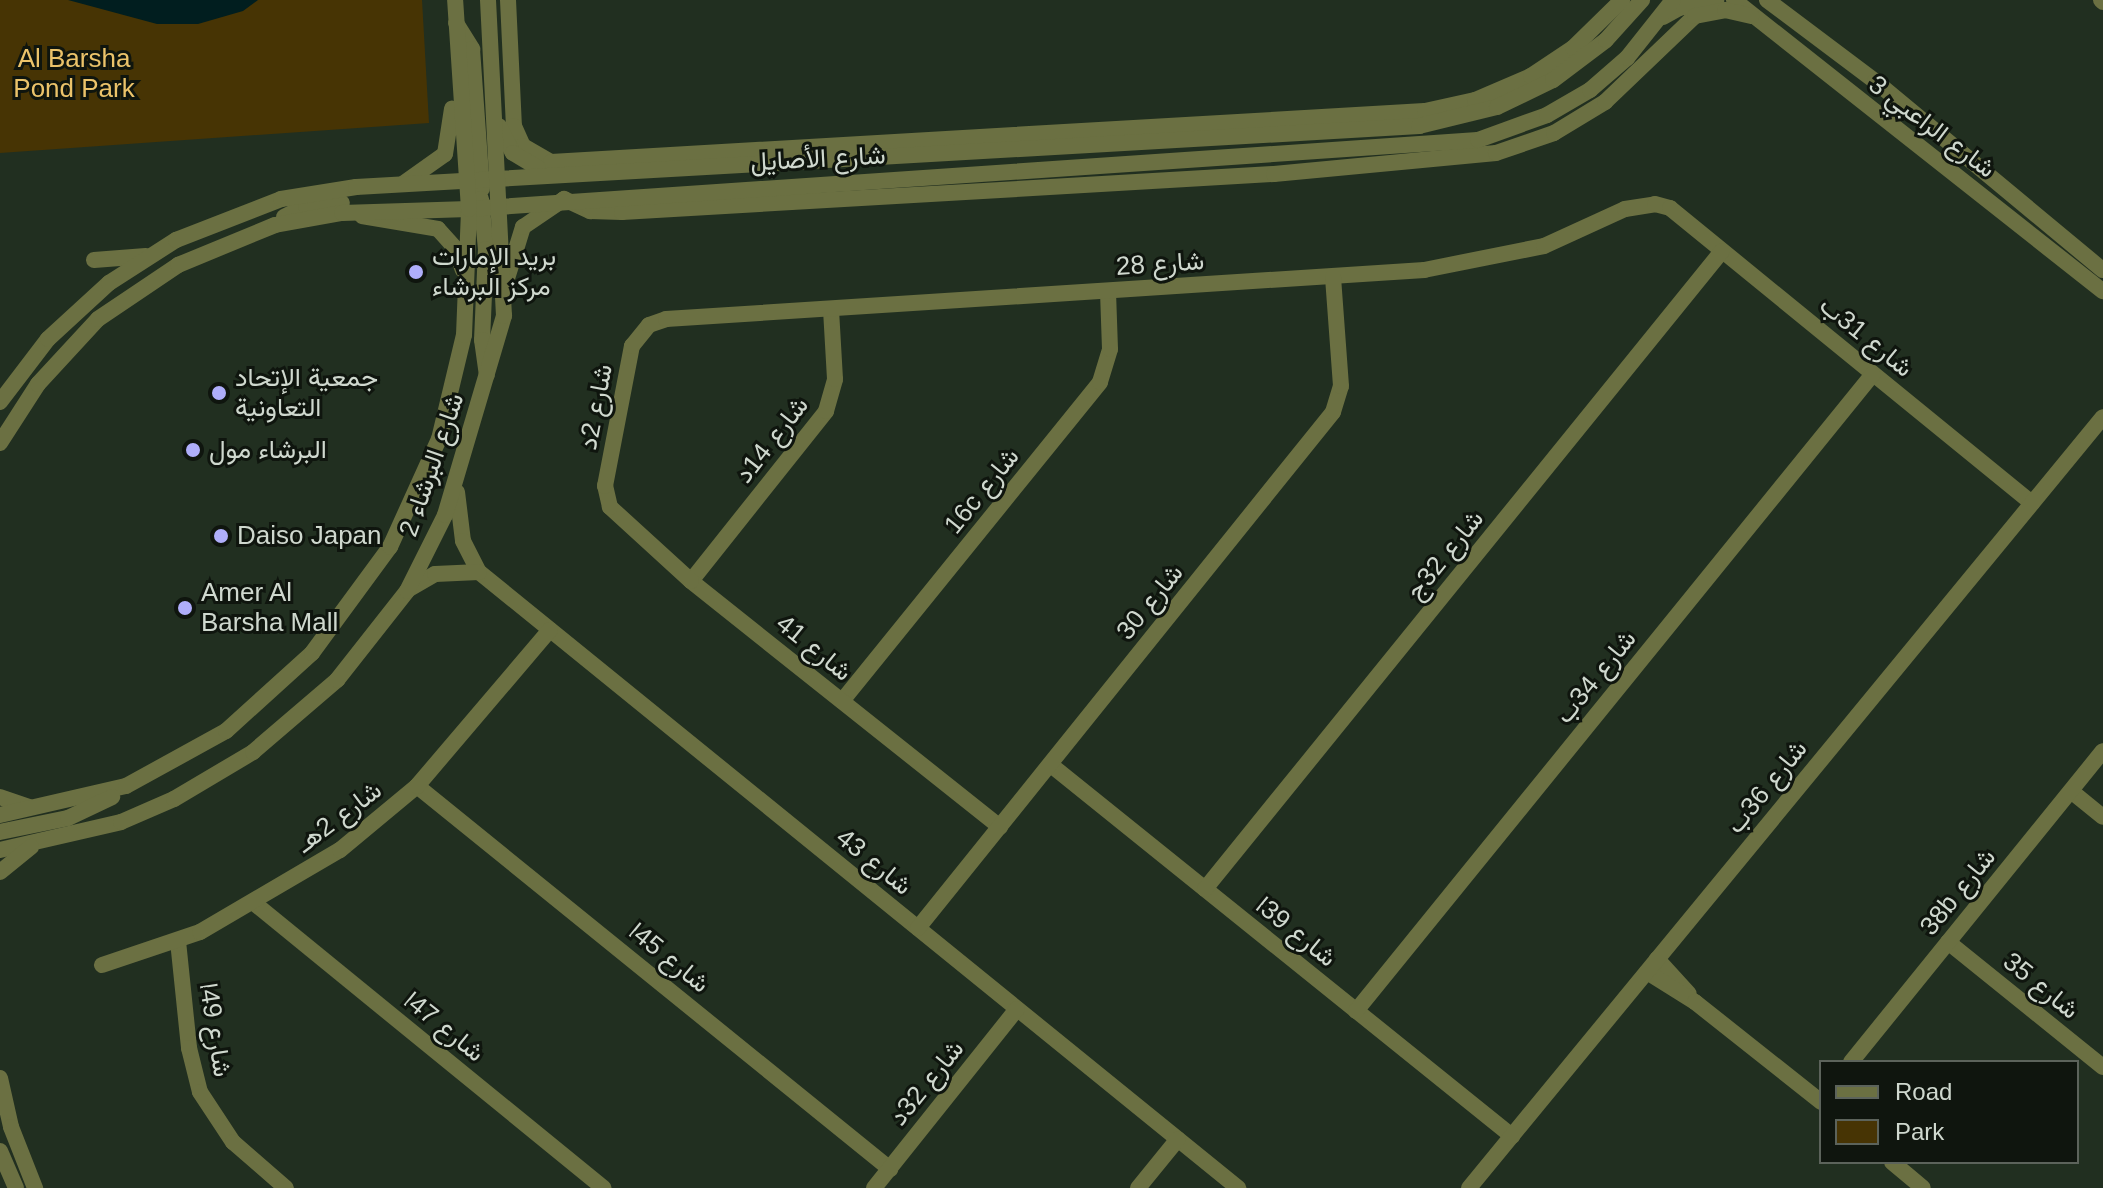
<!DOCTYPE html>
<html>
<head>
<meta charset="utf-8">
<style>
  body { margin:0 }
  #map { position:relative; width:2103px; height:1188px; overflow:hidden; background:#212f20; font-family:Arial,Vazirmatn,sans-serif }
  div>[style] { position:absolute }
  .green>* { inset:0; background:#473404 }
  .water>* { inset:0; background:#011e1f }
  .minor>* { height:16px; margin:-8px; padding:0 8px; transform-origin:8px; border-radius:8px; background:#6b7042 }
  .dots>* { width:22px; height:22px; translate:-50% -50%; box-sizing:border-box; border:4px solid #0f150e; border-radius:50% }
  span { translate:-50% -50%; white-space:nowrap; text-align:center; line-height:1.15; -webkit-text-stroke:6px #0f150e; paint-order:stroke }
  .park-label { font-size:26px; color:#ebc36a }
  .street-label { font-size:26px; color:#cfd8ce }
  .poi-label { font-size:26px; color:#cfd8ce }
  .left { translate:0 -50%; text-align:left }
  .legend { position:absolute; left:1819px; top:1060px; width:260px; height:104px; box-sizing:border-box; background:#0f150e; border:2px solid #5c635b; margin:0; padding:10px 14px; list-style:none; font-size:24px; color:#cfd8ce }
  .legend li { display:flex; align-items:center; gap:16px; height:40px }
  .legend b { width:40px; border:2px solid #5c635b }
</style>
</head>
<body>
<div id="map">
  <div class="green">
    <div style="clip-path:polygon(0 0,422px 0,429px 123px,0 153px)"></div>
  </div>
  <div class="water">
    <div style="clip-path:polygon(68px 0,258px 0,243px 11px,198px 24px,157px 24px)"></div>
  </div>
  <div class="minor">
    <div style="left:508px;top:0;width:126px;rotate:87.3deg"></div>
    <div style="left:514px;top:126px;width:22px;rotate:66deg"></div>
    <div style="left:523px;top:146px;width:32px;rotate:30deg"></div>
    <div style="left:551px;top:162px;width:875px;rotate:-3.34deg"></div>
    <div style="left:1425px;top:111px;width:51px;rotate:-12.4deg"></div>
    <div style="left:1475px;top:100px;width:61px;rotate:-23.2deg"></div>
    <div style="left:1531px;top:76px;width:50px;rotate:-33.7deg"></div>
    <div style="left:1573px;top:48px;width:69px;rotate:-44.4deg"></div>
    <div style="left:1734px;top:0;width:470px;rotate:38.3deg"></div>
    <div style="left:1767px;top:0;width:135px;rotate:36.9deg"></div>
    <div style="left:1875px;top:81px;width:296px;rotate:39.7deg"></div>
    <div style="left:2101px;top:0;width:3px;rotate:45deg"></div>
    <div style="left:1663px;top:17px;width:18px;rotate:-29deg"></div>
    <div style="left:1679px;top:8px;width:38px;rotate:-11deg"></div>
    <div style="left:456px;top:23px;width:31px;rotate:58deg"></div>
    <div style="left:472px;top:49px;width:140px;rotate:85.9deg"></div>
    <div style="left:499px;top:126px;width:30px;rotate:63deg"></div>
    <div style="left:513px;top:153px;width:29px;rotate:31deg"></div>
    <div style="left:404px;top:183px;width:50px;rotate:-35.3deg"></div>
    <div style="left:445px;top:154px;width:46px;rotate:-81.2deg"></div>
    <div style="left:481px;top:199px;width:50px;rotate:84.3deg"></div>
    <div style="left:486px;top:249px;width:91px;rotate:92.5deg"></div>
    <div style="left:482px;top:340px;width:35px;rotate:82deg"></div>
    <div style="left:362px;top:216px;width:77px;rotate:9.7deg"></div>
    <div style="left:438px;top:229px;width:27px;rotate:48deg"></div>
    <div style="left:456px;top:249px;width:22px;rotate:72deg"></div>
    <div style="left:284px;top:217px;width:25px;rotate:-27deg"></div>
    <div style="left:306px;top:206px;width:36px;rotate:-5deg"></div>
    <div style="left:94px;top:260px;width:52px;rotate:-4.4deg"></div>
    <div style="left:505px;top:285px;width:61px;rotate:-72.8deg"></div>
    <div style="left:523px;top:227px;width:50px;rotate:-34.3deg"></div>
    <div style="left:564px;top:199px;width:29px;rotate:25deg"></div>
    <div style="left:590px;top:211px;width:32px;rotate:2deg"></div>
    <div style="left:622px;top:212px;width:653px;rotate:-3.34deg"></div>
    <div style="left:1274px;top:174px;width:223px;rotate:-5.4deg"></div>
    <div style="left:1496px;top:153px;width:61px;rotate:-19deg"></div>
    <div style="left:1554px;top:133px;width:60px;rotate:-31.3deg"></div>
    <div style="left:1605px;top:102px;width:124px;rotate:-43.7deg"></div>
    <div style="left:1695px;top:16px;width:31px;rotate:-11deg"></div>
    <div style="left:1725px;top:10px;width:27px;rotate:13deg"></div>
    <div style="left:0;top:402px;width:79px;rotate:-52.7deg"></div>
    <div style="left:48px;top:339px;width:83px;rotate:-42.6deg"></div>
    <div style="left:109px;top:283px;width:80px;rotate:-32.7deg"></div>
    <div style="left:176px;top:240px;width:113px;rotate:-21.3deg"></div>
    <div style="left:281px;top:199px;width:76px;rotate:-9.1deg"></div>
    <div style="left:356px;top:187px;width:1065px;rotate:-3.28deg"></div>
    <div style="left:1419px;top:126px;width:80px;rotate:-13.7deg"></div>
    <div style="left:1497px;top:107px;width:62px;rotate:-25.7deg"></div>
    <div style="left:1553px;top:80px;width:66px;rotate:-37deg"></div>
    <div style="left:1606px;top:40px;width:54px;rotate:-48deg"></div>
    <div style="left:0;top:443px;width:70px;rotate:-57.2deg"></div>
    <div style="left:38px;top:384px;width:88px;rotate:-47.3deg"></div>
    <div style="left:98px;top:319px;width:97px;rotate:-34deg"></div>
    <div style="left:178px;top:265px;width:105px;rotate:-22.4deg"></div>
    <div style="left:275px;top:225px;width:68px;rotate:-10.2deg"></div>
    <div style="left:342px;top:213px;width:127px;rotate:-1.8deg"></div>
    <div style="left:469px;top:209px;width:1011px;rotate:-3.91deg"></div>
    <div style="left:1478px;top:140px;width:73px;rotate:-19.9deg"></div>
    <div style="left:1547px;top:115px;width:50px;rotate:-30.2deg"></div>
    <div style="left:1590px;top:90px;width:49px;rotate:-40.9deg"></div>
    <div style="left:1627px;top:58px;width:74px;rotate:-51.6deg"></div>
    <div style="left:457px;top:492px;width:49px;rotate:83deg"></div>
    <div style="left:463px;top:541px;width:35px;rotate:63deg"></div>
    <div style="left:479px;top:572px;width:978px;rotate:39.06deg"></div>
    <div style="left:691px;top:581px;width:217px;rotate:-51.5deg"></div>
    <div style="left:826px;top:411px;width:33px;rotate:-74deg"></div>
    <div style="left:835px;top:379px;width:70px;rotate:-93.3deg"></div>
    <div style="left:409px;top:589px;width:30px;rotate:-30deg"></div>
    <div style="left:435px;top:574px;width:44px;rotate:-2.6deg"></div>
    <div style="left:842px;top:701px;width:410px;rotate:-51deg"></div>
    <div style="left:1100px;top:382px;width:34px;rotate:-73deg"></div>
    <div style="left:1110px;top:349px;width:58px;rotate:-92deg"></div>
    <div style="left:1051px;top:765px;width:592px;rotate:38.83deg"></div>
    <div style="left:417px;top:786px;width:609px;rotate:39deg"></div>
    <div style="left:2071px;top:791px;width:41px;rotate:39.1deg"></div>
    <div style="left:0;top:797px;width:31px;rotate:19deg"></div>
    <div style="left:0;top:815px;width:129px;rotate:-13deg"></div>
    <div style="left:126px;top:786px;width:114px;rotate:-28.8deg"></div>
    <div style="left:226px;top:731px;width:116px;rotate:-42.2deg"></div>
    <div style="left:312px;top:653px;width:132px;rotate:-53.7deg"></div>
    <div style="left:390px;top:547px;width:119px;rotate:-65.6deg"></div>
    <div style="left:439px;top:439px;width:107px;rotate:-76.5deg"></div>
    <div style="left:464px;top:335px;width:126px;rotate:-87.7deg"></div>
    <div style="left:469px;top:209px;width:209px;rotate:-93.8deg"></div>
    <div style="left:1000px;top:827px;width:395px;rotate:-141.5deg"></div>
    <div style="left:691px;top:581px;width:110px;rotate:-137.6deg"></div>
    <div style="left:610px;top:507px;width:22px;rotate:-103deg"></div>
    <div style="left:605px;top:486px;width:143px;rotate:-79.1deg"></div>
    <div style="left:632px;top:346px;width:27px;rotate:-51deg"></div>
    <div style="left:649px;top:325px;width:18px;rotate:-19deg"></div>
    <div style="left:666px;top:319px;width:760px;rotate:-3.7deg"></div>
    <div style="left:1424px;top:270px;width:122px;rotate:-11.3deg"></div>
    <div style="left:1544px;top:246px;width:89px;rotate:-24.6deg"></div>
    <div style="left:1625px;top:209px;width:30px;rotate:-9deg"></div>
    <div style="left:1655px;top:204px;width:16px;rotate:15deg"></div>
    <div style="left:1670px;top:208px;width:467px;rotate:39.2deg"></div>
    <div style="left:0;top:832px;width:69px;rotate:-11.6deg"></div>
    <div style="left:68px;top:818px;width:49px;rotate:-25.5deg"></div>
    <div style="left:0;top:850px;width:124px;rotate:-13deg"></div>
    <div style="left:121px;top:822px;width:58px;rotate:-23.5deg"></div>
    <div style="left:174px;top:799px;width:92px;rotate:-30.7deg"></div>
    <div style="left:253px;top:752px;width:111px;rotate:-40.6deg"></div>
    <div style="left:337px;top:680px;width:113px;rotate:-51.8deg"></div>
    <div style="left:407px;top:591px;width:85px;rotate:-63.4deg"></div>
    <div style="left:445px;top:515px;width:208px;rotate:-73.5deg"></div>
    <div style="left:504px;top:316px;width:316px;rotate:-92.9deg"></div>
    <div style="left:0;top:872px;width:40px;rotate:-39deg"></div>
    <div style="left:1205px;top:889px;width:821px;rotate:-50.98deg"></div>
    <div style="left:254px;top:903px;width:451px;rotate:39.2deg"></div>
    <div style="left:918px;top:928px;width:662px;rotate:-51.19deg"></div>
    <div style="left:1333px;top:412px;width:27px;rotate:-73deg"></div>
    <div style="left:1341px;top:386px;width:109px;rotate:-94.2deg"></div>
    <div style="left:178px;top:941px;width:108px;rotate:84.1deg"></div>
    <div style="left:189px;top:1048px;width:45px;rotate:76deg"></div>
    <div style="left:200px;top:1092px;width:60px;rotate:56.6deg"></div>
    <div style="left:233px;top:1142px;width:70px;rotate:41deg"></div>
    <div style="left:1948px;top:942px;width:199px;rotate:38.9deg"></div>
    <div style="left:1657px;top:959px;width:47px;rotate:47.6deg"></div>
    <div style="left:102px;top:965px;width:103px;rotate:-18.6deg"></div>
    <div style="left:200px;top:932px;width:162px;rotate:-30.4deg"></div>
    <div style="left:340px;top:850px;width:100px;rotate:-39.7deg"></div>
    <div style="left:417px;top:786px;width:205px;rotate:-49.6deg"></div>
    <div style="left:1647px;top:972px;width:57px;rotate:32deg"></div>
    <div style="left:1695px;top:1002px;width:161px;rotate:38.4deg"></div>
    <div style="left:1356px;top:1011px;width:820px;rotate:-50.94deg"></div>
    <div style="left:1851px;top:1062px;width:400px;rotate:-51deg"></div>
    <div style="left:0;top:1078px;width:50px;rotate:77.3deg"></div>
    <div style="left:11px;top:1127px;width:66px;rotate:68.5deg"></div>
    <div style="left:0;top:1151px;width:40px;rotate:66.6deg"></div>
    <div style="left:1892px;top:1162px;width:40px;rotate:40deg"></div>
    <div style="left:874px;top:1188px;width:229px;rotate:-51.4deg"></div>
    <div style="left:1138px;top:1188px;width:63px;rotate:-50.8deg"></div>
    <div style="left:1469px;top:1188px;width:998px;rotate:-50.57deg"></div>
  </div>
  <div class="dots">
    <div style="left:416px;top:272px;background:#afaefa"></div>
    <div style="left:219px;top:393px;background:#afaefa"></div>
    <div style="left:193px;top:450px;background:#afaefa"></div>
    <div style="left:221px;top:536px;background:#afaefa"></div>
    <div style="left:185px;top:608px;background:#afaefa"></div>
  </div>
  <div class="park-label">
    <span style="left:74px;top:74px">Al Barsha<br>Pond Park</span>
  </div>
  <div class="street-label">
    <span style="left:1932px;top:127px;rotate:37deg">شارع الراعبي 3</span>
    <span style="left:818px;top:159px;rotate:-3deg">شارع الأصايل</span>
    <span style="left:1160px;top:264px;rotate:-4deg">شارع 28</span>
    <span style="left:1866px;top:337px;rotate:39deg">شارع 31ب</span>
    <span style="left:596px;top:407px;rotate:-79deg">شارع 2د</span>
    <span style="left:772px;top:440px;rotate:-52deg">شارع 14د</span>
    <span style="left:432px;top:465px;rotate:-71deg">شارع البرشاء 2</span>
    <span style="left:982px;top:491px;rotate:-51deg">16c شارع</span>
    <span style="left:1445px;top:555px;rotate:-51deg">شارع 32ج</span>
    <span style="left:1150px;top:602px;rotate:-51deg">شارع 30</span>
    <span style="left:814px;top:648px;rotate:39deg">شارع 41</span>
    <span style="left:1596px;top:677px;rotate:-51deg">شارع 34ب</span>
    <span style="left:1767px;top:787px;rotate:-51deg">شارع 36ب</span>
    <span style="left:339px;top:817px;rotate:-37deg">شارع 2هـ</span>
    <span style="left:874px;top:862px;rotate:39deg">شارع 43</span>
    <span style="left:1958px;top:892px;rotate:-51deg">38b شارع</span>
    <span style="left:1296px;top:932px;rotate:39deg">شارع 39ا</span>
    <span style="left:669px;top:958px;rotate:39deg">شارع 45ا</span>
    <span style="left:2041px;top:986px;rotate:39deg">شارع 35</span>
    <span style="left:444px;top:1027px;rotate:39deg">شارع 47ا</span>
    <span style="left:215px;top:1030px;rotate:81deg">شارع 49ا</span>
    <span style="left:927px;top:1083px;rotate:-51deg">شارع 32د</span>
  </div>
  <div class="poi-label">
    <span class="left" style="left:432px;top:272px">بريد الإمارات<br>مركز البرشاء</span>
    <span class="left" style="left:235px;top:393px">جمعية الإتحاد<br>التعاونية</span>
    <span class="left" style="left:209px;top:450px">البرشاء مول</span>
    <span class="left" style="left:237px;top:536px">Daiso Japan</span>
    <span class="left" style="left:201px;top:608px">Amer Al<br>Barsha Mall</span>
  </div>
  <ul class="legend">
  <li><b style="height:10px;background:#6b7042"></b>Road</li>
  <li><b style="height:22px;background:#473404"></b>Park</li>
  </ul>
</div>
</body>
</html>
